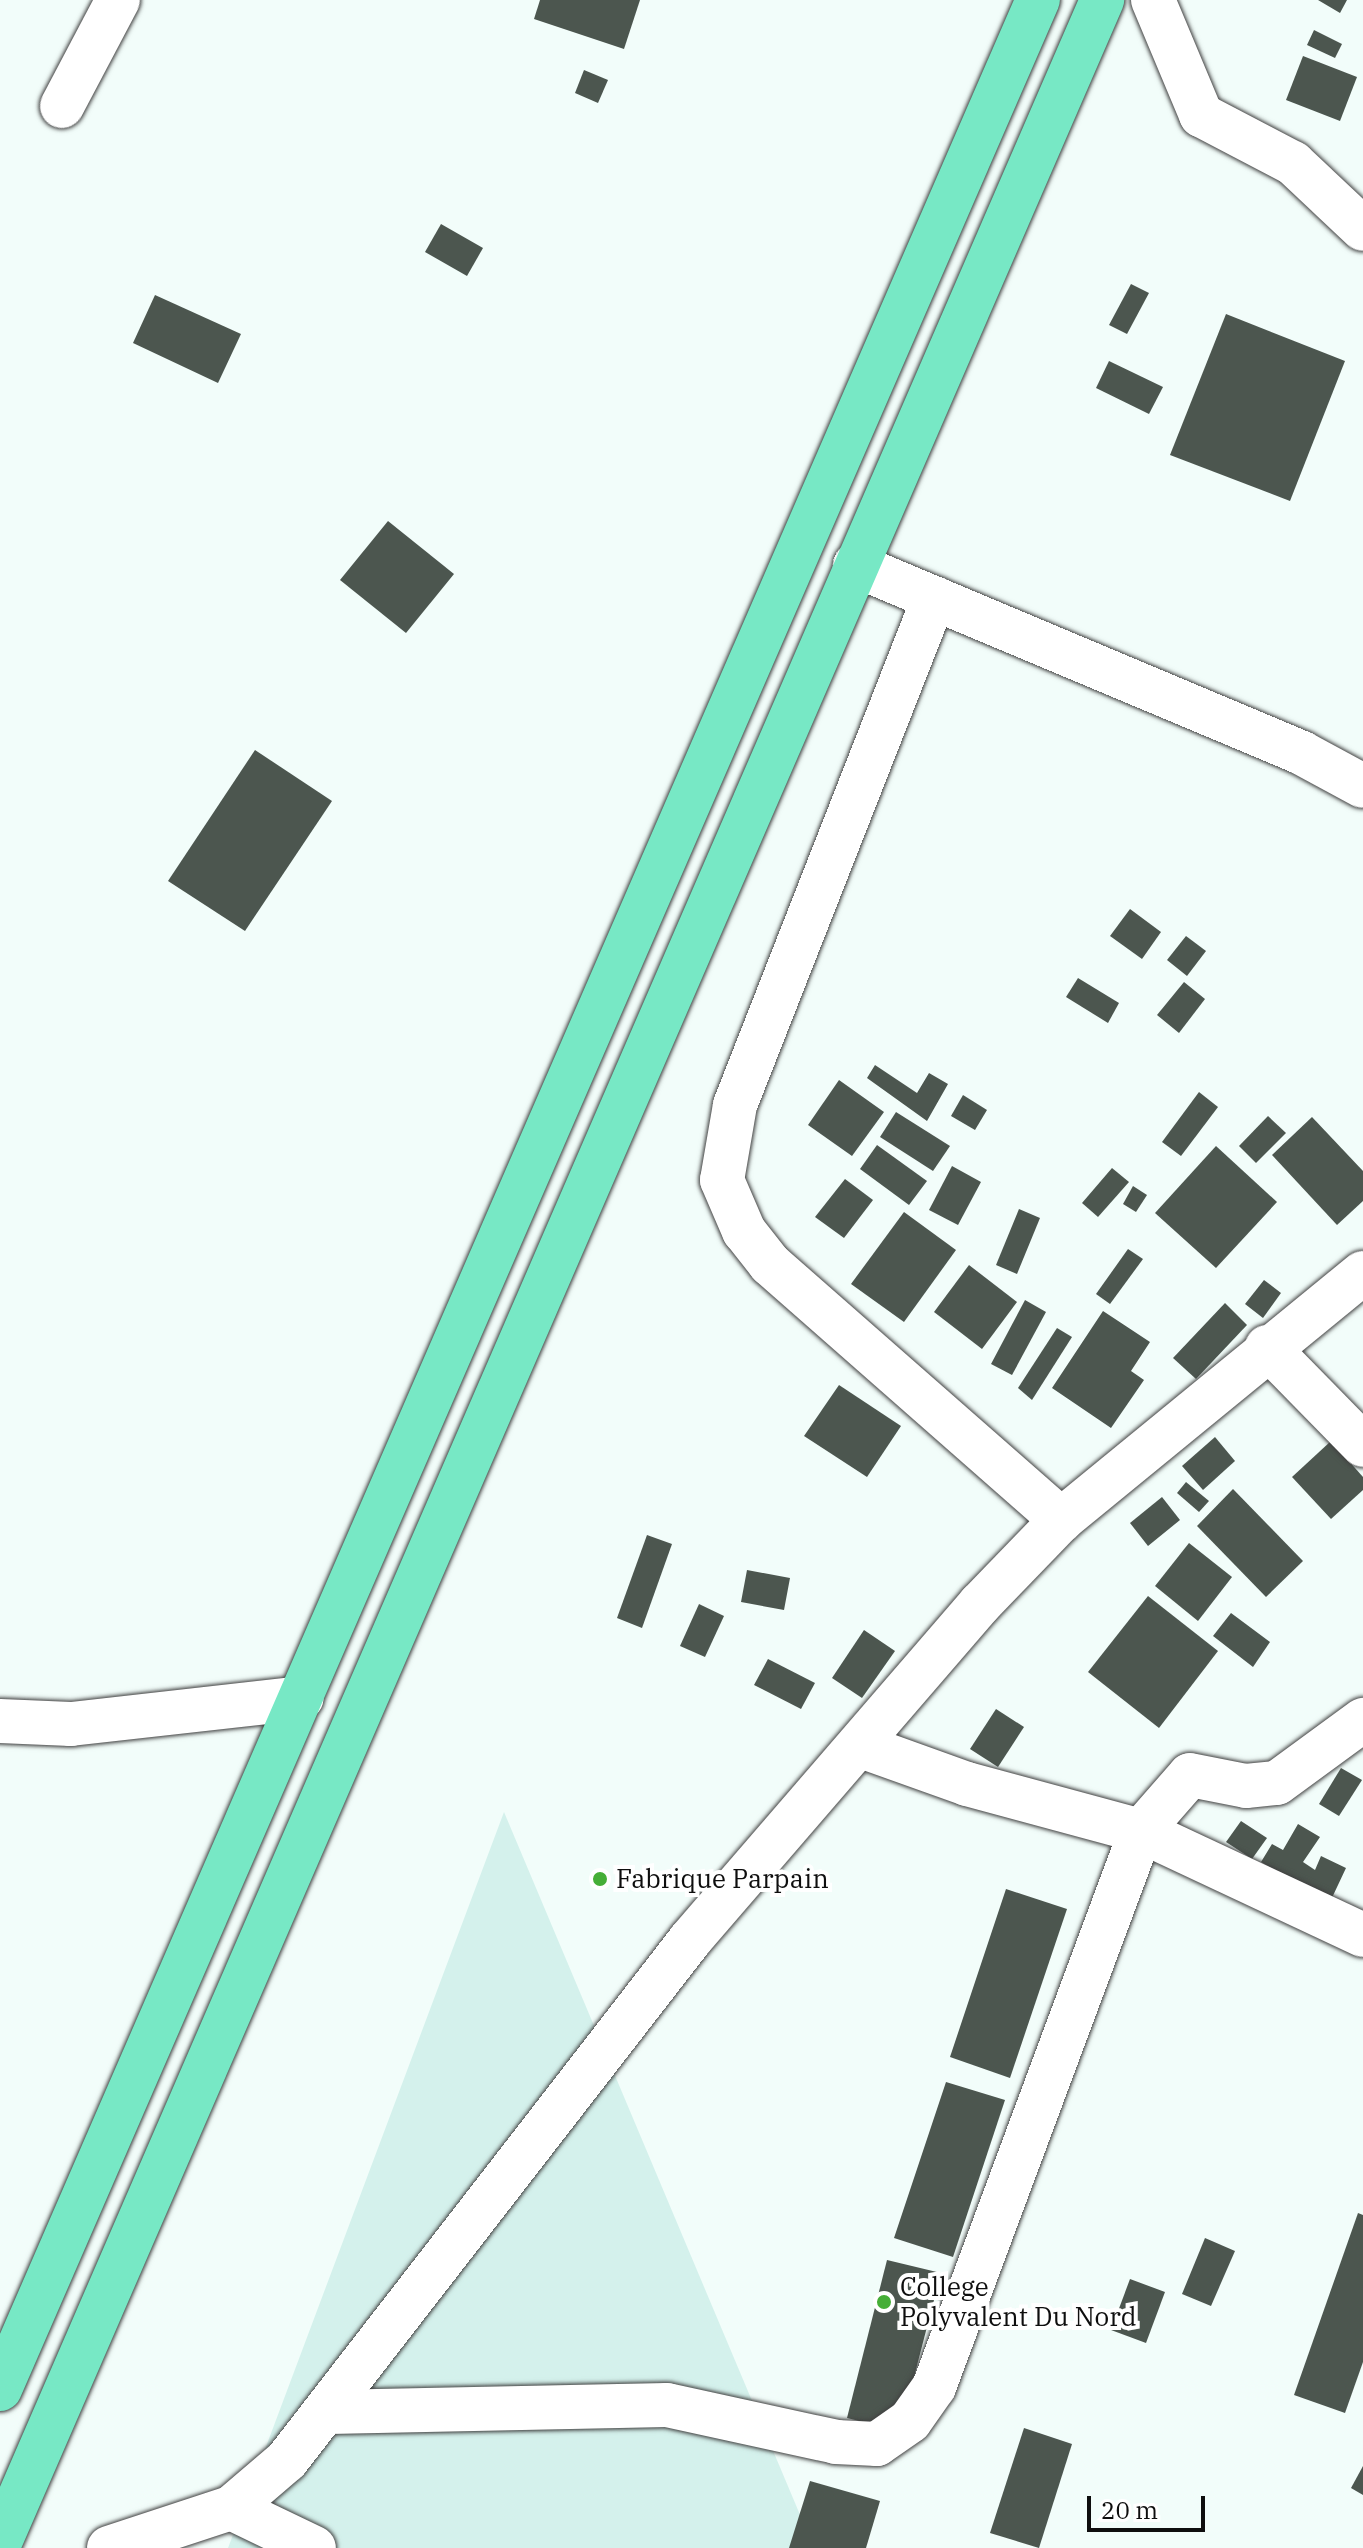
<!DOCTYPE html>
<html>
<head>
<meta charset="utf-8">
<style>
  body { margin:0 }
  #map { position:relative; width:1363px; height:2548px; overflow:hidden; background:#f2fdfa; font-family:"IBM Plex Serif",serif }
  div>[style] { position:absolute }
  .farmland>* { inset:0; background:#d4f1ec }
  .building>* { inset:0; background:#4c564f }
  .roads { filter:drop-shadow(0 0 2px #414141) drop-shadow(0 0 2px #414141) }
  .minor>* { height:44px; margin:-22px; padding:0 22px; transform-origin:22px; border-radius:22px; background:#fff }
  .major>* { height:44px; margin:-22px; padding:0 22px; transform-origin:22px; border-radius:22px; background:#77e8c5 }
  .dots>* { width:22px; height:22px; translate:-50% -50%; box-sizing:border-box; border:4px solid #fff; border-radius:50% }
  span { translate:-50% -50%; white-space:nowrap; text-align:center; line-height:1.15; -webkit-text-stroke:8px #fff; paint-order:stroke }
  .poi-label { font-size:26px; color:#0e0e0e }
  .left { translate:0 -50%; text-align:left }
  .scale { position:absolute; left:1087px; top:2496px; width:118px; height:36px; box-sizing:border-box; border:4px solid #0e0e0e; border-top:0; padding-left:10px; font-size:24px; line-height:28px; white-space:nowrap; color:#0e0e0e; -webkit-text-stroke:6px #fff; paint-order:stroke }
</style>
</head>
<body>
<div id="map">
  <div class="farmland">
    <div style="clip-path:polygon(504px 1812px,814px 2548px,228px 2548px)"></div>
  </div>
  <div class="building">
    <div style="clip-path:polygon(540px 0,640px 0,624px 49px,534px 19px)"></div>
    <div style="clip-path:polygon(1318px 0,1347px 0,1340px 13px)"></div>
    <div style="clip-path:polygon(1314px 30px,1342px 44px,1335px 58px,1307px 45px)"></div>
    <div style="clip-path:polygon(1303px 56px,1357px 77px,1340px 121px,1286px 100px)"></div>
    <div style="clip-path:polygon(584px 70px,608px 80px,598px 103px,575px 93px)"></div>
    <div style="clip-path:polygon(441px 224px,483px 248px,467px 276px,425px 252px)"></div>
    <div style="clip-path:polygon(1131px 284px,1149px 293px,1127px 334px,1109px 325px)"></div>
    <div style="clip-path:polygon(155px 295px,241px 334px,218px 383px,133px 343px)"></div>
    <div style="clip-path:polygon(1226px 314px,1345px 361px,1290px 501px,1170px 455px)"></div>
    <div style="clip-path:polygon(1109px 361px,1163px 387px,1149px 414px,1096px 388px)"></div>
    <div style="clip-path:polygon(388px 521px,454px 574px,406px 633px,340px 580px)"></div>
    <div style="clip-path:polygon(255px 750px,332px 801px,245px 931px,168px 881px)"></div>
    <div style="clip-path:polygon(1130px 909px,1161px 932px,1142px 959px,1110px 936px)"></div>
    <div style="clip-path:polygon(1186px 936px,1206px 951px,1187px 976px,1167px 960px)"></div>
    <div style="clip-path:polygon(1078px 978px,1119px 1003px,1108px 1023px,1066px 997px)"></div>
    <div style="clip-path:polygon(1184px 982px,1205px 999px,1179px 1033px,1157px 1015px)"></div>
    <div style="clip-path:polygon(875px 1065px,917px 1093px,929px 1073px,948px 1084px,927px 1121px,867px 1078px)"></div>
    <div style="clip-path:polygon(839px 1080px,884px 1112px,852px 1156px,808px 1125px)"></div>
    <div style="clip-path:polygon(1199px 1092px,1218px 1107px,1181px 1156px,1162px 1142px)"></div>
    <div style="clip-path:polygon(963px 1095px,987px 1110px,975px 1130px,951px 1116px)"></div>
    <div style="clip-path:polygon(896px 1112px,950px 1146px,933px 1171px,880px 1137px)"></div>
    <div style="clip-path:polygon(1268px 1116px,1286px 1133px,1256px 1163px,1239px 1146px)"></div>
    <div style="clip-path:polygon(1312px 1117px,1363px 1171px,1363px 1201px,1337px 1225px,1272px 1155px)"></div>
    <div style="clip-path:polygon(877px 1145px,927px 1181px,909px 1205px,860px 1169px)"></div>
    <div style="clip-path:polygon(1216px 1146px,1277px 1202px,1216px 1268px,1155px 1213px)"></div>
    <div style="clip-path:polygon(952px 1166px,981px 1182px,958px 1225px,929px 1210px)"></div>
    <div style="clip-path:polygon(1112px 1168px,1129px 1182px,1098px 1217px,1082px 1203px)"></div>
    <div style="clip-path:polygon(845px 1179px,873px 1200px,844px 1238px,815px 1217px)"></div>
    <div style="clip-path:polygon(1133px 1186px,1147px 1195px,1136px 1212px,1123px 1204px)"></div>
    <div style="clip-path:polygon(1019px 1209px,1040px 1218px,1017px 1274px,996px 1265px)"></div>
    <div style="clip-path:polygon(904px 1212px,956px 1250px,904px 1322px,851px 1284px)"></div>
    <div style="clip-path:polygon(1128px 1249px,1143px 1259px,1110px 1304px,1096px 1294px)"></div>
    <div style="clip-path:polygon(969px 1265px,1017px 1302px,982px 1349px,934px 1312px)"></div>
    <div style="clip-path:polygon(1264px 1280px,1281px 1293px,1263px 1318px,1245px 1304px)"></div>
    <div style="clip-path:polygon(1025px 1300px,1046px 1312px,1012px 1375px,991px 1364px)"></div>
    <div style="clip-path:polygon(1225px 1303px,1247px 1325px,1196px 1379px,1173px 1358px)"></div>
    <div style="clip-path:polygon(1103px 1311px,1150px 1342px,1131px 1371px,1144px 1380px,1111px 1428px,1052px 1388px)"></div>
    <div style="clip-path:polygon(1057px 1328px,1072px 1337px,1032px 1400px,1018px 1388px)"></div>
    <div style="clip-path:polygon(839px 1385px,901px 1426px,867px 1477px,804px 1436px)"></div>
    <div style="clip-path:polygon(1215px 1437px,1235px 1461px,1203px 1490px,1182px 1466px)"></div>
    <div style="clip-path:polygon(1331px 1441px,1363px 1477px,1363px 1490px,1331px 1519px,1292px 1477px)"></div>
    <div style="clip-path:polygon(1186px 1482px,1209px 1501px,1199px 1512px,1177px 1493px)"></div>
    <div style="clip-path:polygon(1233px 1489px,1303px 1561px,1266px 1597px,1197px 1526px)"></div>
    <div style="clip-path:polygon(1162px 1497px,1180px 1520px,1148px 1546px,1130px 1523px)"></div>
    <div style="clip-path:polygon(647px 1535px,672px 1544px,642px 1628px,617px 1618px)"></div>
    <div style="clip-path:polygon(1189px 1543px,1232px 1577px,1198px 1621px,1155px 1586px)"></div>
    <div style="clip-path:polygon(747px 1570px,790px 1578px,784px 1610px,741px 1602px)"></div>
    <div style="clip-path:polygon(1148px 1596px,1218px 1651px,1159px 1728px,1088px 1672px)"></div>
    <div style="clip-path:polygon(699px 1604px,724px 1616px,705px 1657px,680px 1646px)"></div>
    <div style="clip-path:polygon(1231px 1613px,1270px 1642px,1253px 1667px,1213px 1636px)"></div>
    <div style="clip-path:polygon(864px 1630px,895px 1651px,862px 1698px,832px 1678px)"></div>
    <div style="clip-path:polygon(768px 1659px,815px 1683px,801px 1709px,754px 1685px)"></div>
    <div style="clip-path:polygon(996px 1709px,1024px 1727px,998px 1767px,970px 1749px)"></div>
    <div style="clip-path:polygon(1341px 1768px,1362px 1780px,1339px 1816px,1319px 1804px)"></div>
    <div style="clip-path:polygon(1241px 1821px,1267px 1838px,1252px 1859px,1226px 1842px)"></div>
    <div style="clip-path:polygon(1298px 1824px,1320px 1837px,1303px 1862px,1315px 1870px,1321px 1856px,1346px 1868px,1330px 1902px,1261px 1862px,1272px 1844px,1283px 1850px)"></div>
    <div style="clip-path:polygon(1006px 1889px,1067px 1909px,1010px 2078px,950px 2057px)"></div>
    <div style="clip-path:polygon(946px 2082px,1005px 2100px,953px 2257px,894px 2238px)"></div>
    <div style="clip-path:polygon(1358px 2213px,1363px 2215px,1363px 2362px,1345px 2413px,1294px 2395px)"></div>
    <div style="clip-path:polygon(1205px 2238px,1235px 2251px,1211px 2306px,1182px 2294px)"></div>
    <div style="clip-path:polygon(887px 2260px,941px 2273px,900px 2431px,847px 2418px)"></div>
    <div style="clip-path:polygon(1130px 2279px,1165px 2292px,1146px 2343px,1111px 2330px)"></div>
    <div style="clip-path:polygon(1024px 2428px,1072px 2444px,1039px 2548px,990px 2533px)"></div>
    <div style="clip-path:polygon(1363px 2466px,1363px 2495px,1351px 2488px)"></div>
    <div style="clip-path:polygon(810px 2481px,880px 2501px,866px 2548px,789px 2548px)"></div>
  </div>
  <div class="roads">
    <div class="minor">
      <div style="left:1153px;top:0;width:125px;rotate:67.3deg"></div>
      <div style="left:1201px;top:115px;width:104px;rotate:27.6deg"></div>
      <div style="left:1293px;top:163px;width:96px;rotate:43.3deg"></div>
      <div style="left:62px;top:106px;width:120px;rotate:-62.2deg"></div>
      <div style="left:855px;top:565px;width:485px;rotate:22.8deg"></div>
      <div style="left:1302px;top:753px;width:69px;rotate:28.4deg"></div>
      <div style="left:934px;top:598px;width:545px;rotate:111.43deg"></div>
      <div style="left:735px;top:1105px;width:76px;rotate:99.8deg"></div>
      <div style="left:722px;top:1180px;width:56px;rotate:66.7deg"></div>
      <div style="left:744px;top:1231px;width:42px;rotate:51.8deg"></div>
      <div style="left:770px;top:1264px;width:388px;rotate:41.3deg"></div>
      <div style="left:1267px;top:1347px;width:137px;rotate:45.6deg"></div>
      <div style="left:0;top:1721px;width:71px;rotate:2.4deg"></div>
      <div style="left:71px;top:1724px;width:232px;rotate:-6.4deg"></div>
      <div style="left:861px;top:1746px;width:113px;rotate:19.7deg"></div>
      <div style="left:967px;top:1784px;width:180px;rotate:15.1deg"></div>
      <div style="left:1141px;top:1831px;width:245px;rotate:25.1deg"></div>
      <div style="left:329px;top:2412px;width:338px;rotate:-1.2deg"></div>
      <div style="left:667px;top:2405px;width:173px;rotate:12.3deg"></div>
      <div style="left:836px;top:2442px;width:41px;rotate:2.8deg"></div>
      <div style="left:877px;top:2444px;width:40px;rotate:-34.9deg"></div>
      <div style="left:910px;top:2421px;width:42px;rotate:-54.8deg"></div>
      <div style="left:934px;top:2387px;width:593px;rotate:-69.58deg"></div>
      <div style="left:1141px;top:1831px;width:74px;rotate:-48.8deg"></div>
      <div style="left:1190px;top:1775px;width:57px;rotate:11.1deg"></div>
      <div style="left:1246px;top:1786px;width:31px;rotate:-6deg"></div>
      <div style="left:1277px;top:1783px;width:107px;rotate:-36.2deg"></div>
      <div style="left:231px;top:2508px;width:92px;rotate:25.7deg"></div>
      <div style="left:109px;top:2548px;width:128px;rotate:-18.2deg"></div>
      <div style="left:231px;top:2508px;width:74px;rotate:-40.6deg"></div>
      <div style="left:287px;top:2460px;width:658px;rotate:-52.22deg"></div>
      <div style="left:690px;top:1940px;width:444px;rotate:-49.2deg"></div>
      <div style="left:980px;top:1604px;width:117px;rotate:-46deg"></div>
      <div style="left:1061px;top:1520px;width:390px;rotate:-39.3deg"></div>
    </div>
    <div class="major">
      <div style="left:0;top:2389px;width:2605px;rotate:-66.52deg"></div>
      <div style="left:0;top:2542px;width:2771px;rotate:-66.56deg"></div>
    </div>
  </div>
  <div class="dots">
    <div style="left:600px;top:1879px;background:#45ae37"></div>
    <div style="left:884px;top:2302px;background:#45ae37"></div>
  </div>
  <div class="poi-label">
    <span class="left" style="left:616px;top:1879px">Fabrique Parpain</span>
    <span class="left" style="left:900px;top:2302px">College<br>Polyvalent Du Nord</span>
  </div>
  <div class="scale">20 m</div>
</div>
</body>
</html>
